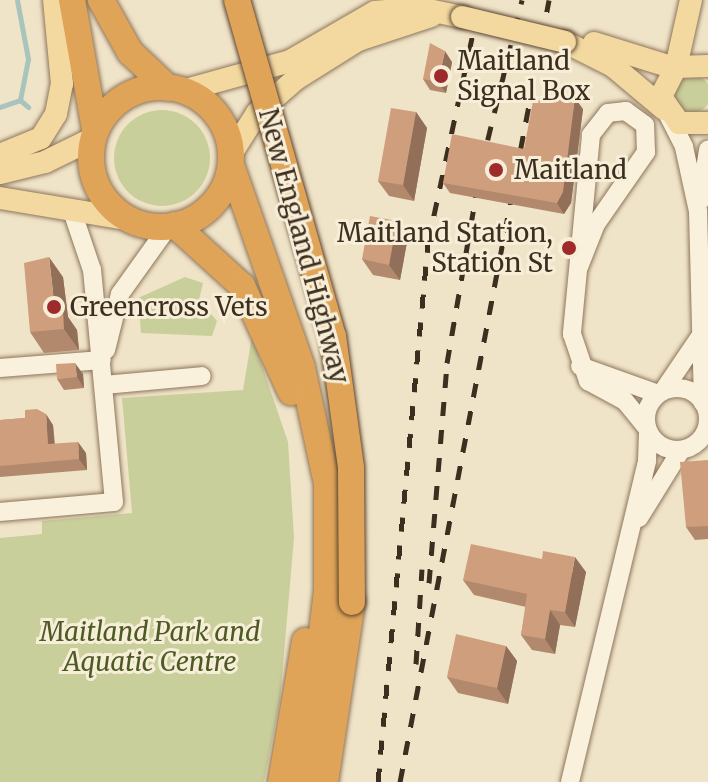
<!DOCTYPE html>
<html>
<head>
<meta charset="utf-8">
<style>
  body { margin:0 }
  #map { position:relative; width:708px; height:782px; overflow:hidden; background:#f0e4c8; font-family:Merriweather,serif }
  div>[style] { position:absolute }
  .green>* { inset:0; background:#c9cf9b }
  .round { border-radius:50% }
  .stream>* { height:5px; margin:-2.5px; padding:0 2.5px; transform-origin:2.5px; border-radius:2.5px; background:#a9c4bc }
  .roads { filter:drop-shadow(0 0 2px #8d765c) drop-shadow(0 0 2px #8d765c) }
  .minor>* { height:18px; margin:-9px; padding:0 9px; transform-origin:9px; border-radius:9px; background:#faf1dc }
  .minor>.ring { margin:-9px; padding:0; box-sizing:content-box; background:none; border:18px solid #faf1dc; border-radius:50% }
  .major>* { height:22px; margin:-11px; padding:0 11px; transform-origin:11px; border-radius:11px; background:#f3d9a0 }
  .highway>* { height:26px; margin:-13px; padding:0 13px; transform-origin:13px; border-radius:13px; background:#e0a458 }
  .highway>.ring { margin:-13px; padding:0; box-sizing:content-box; background:none; border:26px solid #e0a458; border-radius:50% }
  .rail>* { height:5px; margin-top:-2.5px; transform-origin:0; background:repeating-linear-gradient(90deg,#3d2e20 0 14px,transparent 0 28px) }
  .bridges { filter:drop-shadow(0 0 2px #5b4430) drop-shadow(0 0 2px #5b4430) }
  .major-bridge>* { height:22px; margin:-11px; padding:0 11px; transform-origin:11px; border-radius:11px; background:#f3d9a0 }
  .highway-bridge>* { height:26px; margin:-13px; padding:0 13px; transform-origin:13px; border-radius:13px; background:#e0a458 }
  .wall>* { inset:0; background:#b2896c }
  .shaded-wall>* { inset:0; background:#916f58 }
  .building>* { inset:0; background:#cf9f7d }
  .dots>* { width:22px; height:22px; translate:-50% -50%; box-sizing:border-box; border:4px solid #f7eed8; border-radius:50% }
  span { translate:-50% -50%; white-space:nowrap; text-align:center; line-height:1.15; -webkit-text-stroke:6px #f7eed8; paint-order:stroke }
  .poi-label { font-size:26px; color:#3d2e20 }
  .left { translate:0 -50%; text-align:left }
  .right { translate:-100% -50%; text-align:right }
  .street-label { font-size:26px; color:#3d2e20 }
  .park-label { font-size:26px; color:#4d5a26; font-style:italic }
</style>
</head>
<body>
<div id="map">
  <div class="green">
    <div class="round" style="left:675px;top:76px;width:36px;height:36px"></div>
    <div class="round" style="left:114px;top:110px;width:96px;height:96px"></div>
    <div style="clip-path:polygon(185px 277px,203px 283px,199px 300px,217px 321px,212px 336px,141px 333px,138px 298px)"></div>
    <div style="clip-path:polygon(252px 336px,288px 442px,294px 538px,280px 700px,264px 782px,0 782px,0 538px,42px 534px,42px 521px,132px 513px,122px 398px,243px 390px)"></div>
  </div>
  <div class="stream">
    <div style="left:17px;top:0;width:60px;rotate:79.4deg"></div>
    <div style="left:28px;top:59px;width:42px;rotate:101deg"></div>
    <div style="left:0;top:107px;width:21px;rotate:-19deg"></div>
    <div style="left:20px;top:100px;width:11px;rotate:41deg"></div>
  </div>
  <div class="roads">
    <div class="minor">
      <div style="left:668px;top:115px;width:36px;rotate:63deg"></div>
      <div style="left:684px;top:147px;width:66px;rotate:77.7deg"></div>
      <div style="left:698px;top:211px;width:192px;rotate:88.5deg"></div>
      <div style="left:700px;top:201px;width:52px;rotate:-81.1deg"></div>
      <div style="left:579px;top:267px;width:46px;rotate:-68.4deg"></div>
      <div style="left:596px;top:224px;width:88px;rotate:-55.2deg"></div>
      <div style="left:646px;top:152px;width:27px;rotate:-92deg"></div>
      <div style="left:645px;top:125px;width:24px;rotate:-144deg"></div>
      <div style="left:626px;top:111px;width:18px;rotate:174deg"></div>
      <div style="left:608px;top:113px;width:28px;rotate:128deg"></div>
      <div style="left:591px;top:135px;width:200px;rotate:95.5deg"></div>
      <div style="left:572px;top:334px;width:50px;rotate:71.2deg"></div>
      <div style="left:588px;top:381px;width:42px;rotate:28.4deg"></div>
      <div style="left:625px;top:401px;width:35px;rotate:51deg"></div>
      <div style="left:106px;top:350px;width:58px;rotate:-76deg"></div>
      <div style="left:120px;top:294px;width:82px;rotate:-54.4deg"></div>
      <div style="left:580px;top:366px;width:83px;rotate:19.7deg"></div>
      <div style="left:0;top:368px;width:102px;rotate:-4.5deg"></div>
      <div style="left:104px;top:385px;width:98px;rotate:-5.2deg"></div>
      <div class="ring" style="left:646px;top:388px;width:44px;height:44px"></div>
      <div style="left:663px;top:391px;width:64px;rotate:-55.8deg"></div>
      <div style="left:0;top:512px;width:114px;rotate:-5deg"></div>
      <div style="left:114px;top:502px;width:233px;rotate:-95.4deg"></div>
      <div style="left:92px;top:270px;width:65px;rotate:-108.7deg"></div>
      <div style="left:639px;top:518px;width:80px;rotate:-58.3deg"></div>
      <div style="left:570px;top:782px;width:330px;rotate:-76.5deg"></div>
      <div style="left:647px;top:461px;width:30px;rotate:-88deg"></div>
    </div>
    <div class="major">
      <div style="left:565px;top:42px;width:54px;rotate:26.6deg"></div>
      <div style="left:613px;top:66px;width:67px;rotate:40.1deg"></div>
      <div style="left:594px;top:43px;width:85px;rotate:17.2deg"></div>
      <div style="left:708px;top:66px;width:32px;rotate:178deg"></div>
      <div style="left:676px;top:67px;width:34px;rotate:117deg"></div>
      <div style="left:661px;top:97px;width:32px;rotate:55deg"></div>
      <div style="left:679px;top:123px;width:29px"></div>
      <div style="left:676px;top:67px;width:69px;rotate:-77.4deg"></div>
      <div style="left:182px;top:91px;width:112px;rotate:-15.5deg"></div>
      <div style="left:290px;top:61px;width:98px;rotate:-30deg"></div>
      <div style="left:375px;top:12px;width:44px;rotate:-5.2deg"></div>
      <div style="left:419px;top:8px;width:44px;rotate:11.8deg"></div>
      <div style="left:231px;top:154px;width:49px;rotate:-57.6deg"></div>
      <div style="left:257px;top:113px;width:52px;rotate:-41.1deg"></div>
      <div style="left:296px;top:79px;width:73px;rotate:-32.2deg"></div>
      <div style="left:358px;top:40px;width:77px;rotate:-18.2deg"></div>
      <div style="left:0;top:155px;width:44px;rotate:-22.5deg"></div>
      <div style="left:41px;top:138px;width:28px;rotate:-58deg"></div>
      <div style="left:56px;top:114px;width:31px;rotate:-79deg"></div>
      <div style="left:62px;top:84px;width:84px;rotate:-95.4deg"></div>
      <div style="left:0;top:173px;width:46px;rotate:-13.7deg"></div>
      <div style="left:45px;top:162px;width:50px;rotate:-26.1deg"></div>
      <div style="left:0;top:198px;width:135px;rotate:9.4deg"></div>
    </div>
    <div class="highway">
      <div style="left:72px;top:0;width:131px;rotate:79.9deg"></div>
      <div style="left:101px;top:0;width:60px;rotate:60.9deg"></div>
      <div style="left:130px;top:52px;width:52px;rotate:43.5deg"></div>
      <div class="ring" style="left:91px;top:87px;width:114px;height:114px"></div>
      <div style="left:231px;top:165px;width:215px;rotate:70.7deg"></div>
      <div style="left:302px;top:368px;width:119px;rotate:77.8deg"></div>
      <div style="left:327px;top:484px;width:107px;rotate:90deg"></div>
      <div style="left:327px;top:591px;width:192px;rotate:96.9deg"></div>
      <div style="left:175px;top:225px;width:91px;rotate:42.3deg"></div>
      <div style="left:242px;top:286px;width:117px;rotate:65.2deg"></div>
      <div style="left:281px;top:782px;width:143px;rotate:-80.3deg"></div>
      <div style="left:325px;top:782px;width:182px;rotate:-81.5deg"></div>
    </div>
  </div>
  <div class="rail">
    <div style="left:429px;top:583px;width:221px;rotate:-85.3deg"></div>
    <div style="left:447px;top:363px;width:199px;rotate:-80.2deg"></div>
    <div style="left:481px;top:167px;width:172px;rotate:-76.2deg"></div>
    <div style="left:416px;top:664px;width:95px;rotate:-86.4deg"></div>
    <div style="left:378px;top:782px;width:541px;rotate:-84.7deg"></div>
    <div style="left:428px;top:243px;width:249px;rotate:-77.9deg"></div>
    <div style="left:400px;top:782px;width:796px;rotate:-79.21deg"></div>
  </div>
  <div class="bridges">
    <div class="major-bridge">
      <div style="left:462px;top:17px;width:106px;rotate:13.6deg"></div>
    </div>
    <div class="highway-bridge">
      <div style="left:237px;top:0;width:349px;rotate:74.1deg"></div>
      <div style="left:333px;top:336px;width:133px;rotate:82.2deg"></div>
      <div style="left:351px;top:468px;width:134px;rotate:89.6deg"></div>
    </div>
  </div>
  <div class="wall">
    <div style="clip-path:polygon(452px 62px,446px 93px,430px 90px,423px 79px)"></div>
    <div style="clip-path:polygon(583px 109px,571px 203px,564px 214px,450px 193px,443px 183px,524px 149px)"></div>
    <div style="clip-path:polygon(416px 112px,427px 128px,414px 201px,389px 196px,378px 181px)"></div>
    <div style="clip-path:polygon(408px 237px,400px 280px,373px 275px,362px 259px)"></div>
    <div style="clip-path:polygon(63px 277px,68px 317px,77px 330px,79px 350px,44px 353px,30px 332px)"></div>
    <div style="clip-path:polygon(83px 374px,84px 388px,64px 390px,57px 379px)"></div>
    <div style="clip-path:polygon(25px 418px,53px 425px,55px 444px,86px 453px,87px 470px,0 477px,0 420px)"></div>
    <div style="clip-path:polygon(708px 460px,708px 539px,695px 540px,686px 527px)"></div>
    <div style="clip-path:polygon(586px 572px,575px 627px,560px 625px,555px 654px,532px 650px,521px 635px,526px 607px,474px 595px,463px 580px)"></div>
    <div style="clip-path:polygon(506px 646px,517px 661px,508px 704px,458px 693px,447px 677px)"></div>
  </div>
  <div class="shaded-wall">
    <div style="clip-path:polygon(445px 51px,452px 62px,446px 93px,438px 82px)"></div>
    <div style="clip-path:polygon(575px 98px,583px 109px,571px 203px,564px 214px,557px 203px)"></div>
    <div style="clip-path:polygon(416px 112px,427px 128px,414px 201px,403px 185px)"></div>
    <div style="clip-path:polygon(397px 221px,408px 237px,400px 280px,389px 265px)"></div>
    <div style="clip-path:polygon(49px 257px,63px 277px,68px 317px,77px 330px,79px 350px,64px 329px,55px 310px)"></div>
    <div style="clip-path:polygon(75px 363px,83px 374px,84px 388px,77px 377px)"></div>
    <div style="clip-path:polygon(46px 414px,53px 425px,55px 455px,48px 444px)"></div>
    <div style="clip-path:polygon(78px 442px,86px 453px,87px 470px,79px 459px)"></div>
    <div style="clip-path:polygon(575px 557px,586px 572px,575px 627px,565px 612px)"></div>
    <div style="clip-path:polygon(550px 610px,560px 625px,555px 654px,545px 639px)"></div>
    <div style="clip-path:polygon(506px 646px,517px 661px,508px 704px,497px 688px)"></div>
  </div>
  <div class="building">
    <div style="clip-path:polygon(430px 43px,445px 51px,438px 82px,423px 79px)"></div>
    <div style="clip-path:polygon(575px 98px,563px 192px,557px 203px,443px 183px,452px 134px,524px 149px,533px 101px)"></div>
    <div style="clip-path:polygon(391px 108px,416px 112px,403px 185px,378px 181px)"></div>
    <div style="clip-path:polygon(370px 216px,397px 221px,389px 265px,362px 259px)"></div>
    <div style="clip-path:polygon(49px 257px,55px 310px,63px 310px,64px 329px,30px 332px,24px 263px)"></div>
    <div style="clip-path:polygon(75px 363px,77px 377px,57px 379px,56px 364px)"></div>
    <div style="clip-path:polygon(37px 409px,46px 414px,48px 444px,78px 442px,79px 459px,0 466px,0 420px,25px 418px,25px 410px)"></div>
    <div style="clip-path:polygon(708px 460px,708px 526px,686px 527px,680px 462px)"></div>
    <div style="clip-path:polygon(471px 544px,542px 559px,543px 551px,575px 557px,565px 612px,550px 610px,545px 639px,521px 635px,527px 594px,463px 580px)"></div>
    <div style="clip-path:polygon(456px 634px,506px 646px,497px 688px,447px 677px)"></div>
  </div>
  <div class="dots">
    <div style="left:441px;top:76px;background:#9e2a2b"></div>
    <div style="left:496px;top:170px;background:#9e2a2b"></div>
    <div style="left:569px;top:248px;background:#9e2a2b"></div>
    <div style="left:54px;top:307px;background:#9e2a2b"></div>
  </div>
  <div class="poi-label">
    <span class="left" style="left:457px;top:76px">Maitland<br>Signal Box</span>
    <span class="left" style="left:514px;top:170px">Maitland</span>
    <span class="right" style="left:553px;top:248px">Maitland Station,<br>Station St</span>
    <span class="left" style="left:70px;top:307px">Greencross Vets</span>
  </div>
  <div class="street-label">
    <span style="left:304px;top:246px;rotate:75deg">New England Highway</span>
  </div>
  <div class="park-label">
    <span style="left:150px;top:647px">Maitland Park and<br>Aquatic Centre</span>
  </div>
</div>
</body>
</html>
